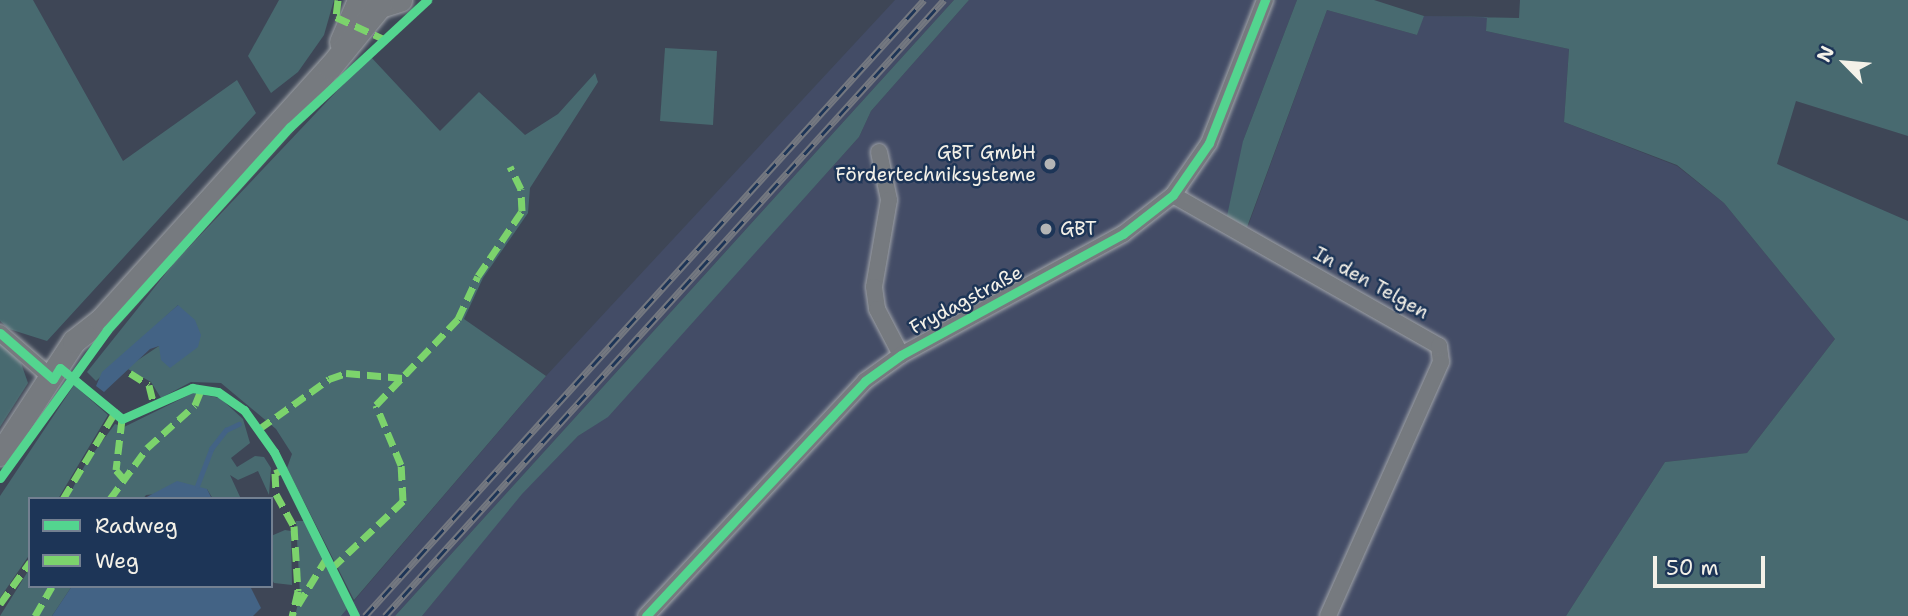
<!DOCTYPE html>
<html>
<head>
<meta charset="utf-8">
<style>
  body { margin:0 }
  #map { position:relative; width:1908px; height:616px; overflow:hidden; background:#3e4656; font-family:"Shantell Sans",sans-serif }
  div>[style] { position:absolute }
  .built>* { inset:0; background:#434c66 }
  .green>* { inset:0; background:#486a70 }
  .water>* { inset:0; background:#436385 }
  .stream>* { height:4.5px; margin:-2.25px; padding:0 2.25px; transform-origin:2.25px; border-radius:2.25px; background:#436385 }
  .roads { filter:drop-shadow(0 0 2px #a0a3a8) drop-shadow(0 0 2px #a0a3a8) }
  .street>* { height:16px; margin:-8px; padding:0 8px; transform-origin:8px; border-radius:8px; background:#767a7f }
  .secondary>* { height:23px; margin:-11.5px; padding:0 11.5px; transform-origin:11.5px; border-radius:11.5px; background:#767a7f }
  .rail>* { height:7px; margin-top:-3.5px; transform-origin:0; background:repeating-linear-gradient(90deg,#1d3557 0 13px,#747880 0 26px); box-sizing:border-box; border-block:2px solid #747880 }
  .quiet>* { height:7px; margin-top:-3.5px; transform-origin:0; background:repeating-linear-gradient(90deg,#7cd36c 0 14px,transparent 0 21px) }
  .cycleway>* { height:9px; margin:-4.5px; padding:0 4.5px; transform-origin:4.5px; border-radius:4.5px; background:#53d58f }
  .dots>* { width:19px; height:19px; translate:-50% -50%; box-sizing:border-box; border:4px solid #1d3557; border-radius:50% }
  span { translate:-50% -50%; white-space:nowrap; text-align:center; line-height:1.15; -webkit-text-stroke:5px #1d3557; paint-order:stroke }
  .poi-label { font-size:19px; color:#f4f1e8 }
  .right { translate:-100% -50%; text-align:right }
  .left { translate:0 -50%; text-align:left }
  .street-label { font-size:19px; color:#f4f1e8 }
  .legend { position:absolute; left:28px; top:497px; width:245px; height:91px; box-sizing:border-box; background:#1d3557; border:2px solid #738091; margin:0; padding:9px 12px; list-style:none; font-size:21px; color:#f4f1e8 }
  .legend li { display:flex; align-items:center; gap:14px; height:35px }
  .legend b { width:35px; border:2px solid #738091 }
  .north { position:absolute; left:1810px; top:28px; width:70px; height:70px; -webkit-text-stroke:5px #1d3557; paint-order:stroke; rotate:295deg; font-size:19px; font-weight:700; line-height:28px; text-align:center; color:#f4f1e8 }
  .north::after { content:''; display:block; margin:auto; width:24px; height:32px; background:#f4f1e8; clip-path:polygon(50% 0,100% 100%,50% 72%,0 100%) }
  .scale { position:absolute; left:1653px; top:556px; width:112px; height:32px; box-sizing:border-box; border:4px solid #f4f1e8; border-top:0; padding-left:9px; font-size:21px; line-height:24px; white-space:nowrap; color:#f4f1e8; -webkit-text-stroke:5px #1d3557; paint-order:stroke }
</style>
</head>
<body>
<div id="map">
  <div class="built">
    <div style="clip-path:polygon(895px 0,954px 0,395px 616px,341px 616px,546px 376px)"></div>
    <div style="clip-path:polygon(969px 0,1297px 0,1243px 141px,1248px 226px,1327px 10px,1417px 35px,1423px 16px,1488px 17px,1486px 31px,1569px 49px,1564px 122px,1677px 166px,1724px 203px,1835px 339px,1747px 453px,1665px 462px,1566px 616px,422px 616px,521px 494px,578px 436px,608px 416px,859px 137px,871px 111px)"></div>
  </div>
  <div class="green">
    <div style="clip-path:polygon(0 0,33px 0,123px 161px,237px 80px,256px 113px,47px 341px,9px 329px,0 321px)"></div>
    <div style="clip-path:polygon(279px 0,334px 0,324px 35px,298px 72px,271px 93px,248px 56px)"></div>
    <div style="clip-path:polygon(954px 0,969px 0,871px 111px,859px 137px,608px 417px,578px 436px,522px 494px,422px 616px,395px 616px)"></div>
    <div style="clip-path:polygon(1297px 0,1374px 0,1424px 16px,1519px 18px,1520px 0,1908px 0,1908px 136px,1796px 101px,1777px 164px,1908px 221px,1908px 616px,1566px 616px,1665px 462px,1747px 453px,1835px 339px,1724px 203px,1677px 165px,1564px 122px,1569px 49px,1486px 31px,1487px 17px,1424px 16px,1417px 35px,1327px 10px,1247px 227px,1227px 216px,1243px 141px)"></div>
    <div style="clip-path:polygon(665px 48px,717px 51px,713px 125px,660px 121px)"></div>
    <div style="clip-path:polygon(370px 56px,440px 131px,479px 92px,525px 135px,558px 114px,595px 73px,598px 82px,530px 188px,528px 213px,483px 278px,464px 319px,546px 376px,354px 600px,287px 468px,292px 454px,276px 429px,221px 383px,191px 382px,161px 398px,151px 382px,126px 368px,159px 346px,177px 359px,186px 354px,178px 305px,96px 381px,87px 372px,174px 263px)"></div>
    <div style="clip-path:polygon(0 343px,21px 363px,28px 383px,0 427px)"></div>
    <div style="clip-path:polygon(74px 385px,108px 415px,58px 499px,30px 499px,30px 554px,0 598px,0 496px)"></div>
    <div style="clip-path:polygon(193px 393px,220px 398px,243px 419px,250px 443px,231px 458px,237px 467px,255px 456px,264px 457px,271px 468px,269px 495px,258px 471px,238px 480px,230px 475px,241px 499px,213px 499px,207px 489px,146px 495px,143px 499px,67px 499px,86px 463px,115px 424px,124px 427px)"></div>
    <div style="clip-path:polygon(296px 521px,304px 521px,342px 594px,347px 609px,341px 616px,295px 616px,300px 595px)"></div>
    <div style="clip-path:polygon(285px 530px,291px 531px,292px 585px,274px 583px,271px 578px,271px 536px)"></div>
    <div style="clip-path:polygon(30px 568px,30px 586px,72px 586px,52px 616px,0 616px)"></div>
  </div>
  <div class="water">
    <div style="clip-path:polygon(178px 305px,195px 320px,201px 335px,198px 347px,170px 368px,161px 360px,159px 346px,150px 349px,104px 392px,96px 386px,102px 372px)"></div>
    <div style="clip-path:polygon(177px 481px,207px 489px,212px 499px,143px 499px)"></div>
    <div style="clip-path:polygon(72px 586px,250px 586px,261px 608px,253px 616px,52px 616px)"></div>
  </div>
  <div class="stream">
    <div style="left:197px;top:486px;width:40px;rotate:-69deg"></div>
    <div style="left:211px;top:449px;width:24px;rotate:-52deg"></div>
    <div style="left:226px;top:430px;width:14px;rotate:-25deg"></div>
  </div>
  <div class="roads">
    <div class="street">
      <div style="left:879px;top:152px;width:49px;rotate:78.2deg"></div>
      <div style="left:889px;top:200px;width:88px;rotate:99.8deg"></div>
      <div style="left:874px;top:287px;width:22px;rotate:82deg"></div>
      <div style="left:877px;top:309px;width:52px;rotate:62.4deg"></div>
      <div style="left:1173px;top:195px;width:306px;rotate:29.6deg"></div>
      <div style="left:1439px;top:346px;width:16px;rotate:83deg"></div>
      <div style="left:1441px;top:362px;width:278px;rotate:114deg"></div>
      <div style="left:0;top:333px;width:70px;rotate:41deg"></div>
      <div style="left:646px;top:616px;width:321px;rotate:-47deg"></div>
      <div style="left:865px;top:381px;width:44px;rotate:-35.8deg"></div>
      <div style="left:901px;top:355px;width:253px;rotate:-28.6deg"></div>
      <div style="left:1123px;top:234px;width:63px;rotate:-38deg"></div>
      <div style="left:1173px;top:195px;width:63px;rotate:-55.3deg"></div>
      <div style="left:1209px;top:143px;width:154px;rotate:-68.6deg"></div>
    </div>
    <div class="secondary">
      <div style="left:366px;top:0;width:15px;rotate:23deg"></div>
      <div style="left:380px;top:6px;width:21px;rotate:-17deg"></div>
      <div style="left:341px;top:42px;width:46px;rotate:-66.8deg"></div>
      <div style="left:0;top:454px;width:135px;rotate:-56.8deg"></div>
      <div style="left:74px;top:341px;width:34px;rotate:-38deg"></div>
      <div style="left:101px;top:320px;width:341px;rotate:-47.9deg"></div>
      <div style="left:330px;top:67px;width:79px;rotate:-50.7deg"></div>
    </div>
  </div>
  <div class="rail">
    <div style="left:365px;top:616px;width:832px;rotate:-47.78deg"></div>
    <div style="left:385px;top:616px;width:832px;rotate:-47.78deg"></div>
  </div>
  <div class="quiet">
    <div style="left:338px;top:0;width:17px;rotate:97deg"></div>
    <div style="left:336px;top:17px;width:53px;rotate:24.6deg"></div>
    <div style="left:130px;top:373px;width:22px;rotate:32deg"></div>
    <div style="left:149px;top:385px;width:21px;rotate:76deg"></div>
    <div style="left:122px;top:419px;width:51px;rotate:96.7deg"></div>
    <div style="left:116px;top:470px;width:11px;rotate:49deg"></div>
    <div style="left:259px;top:429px;width:86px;rotate:-35.5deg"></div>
    <div style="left:329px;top:379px;width:18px;rotate:-19deg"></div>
    <div style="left:346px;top:373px;width:57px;rotate:5deg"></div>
    <div style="left:283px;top:470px;width:9px;rotate:159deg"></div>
    <div style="left:275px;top:473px;width:21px;rotate:87deg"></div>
    <div style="left:276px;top:494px;width:37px;rotate:61deg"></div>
    <div style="left:294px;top:526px;width:65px;rotate:86.5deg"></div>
    <div style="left:298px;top:591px;width:26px;rotate:103deg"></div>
    <div style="left:63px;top:499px;width:105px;rotate:-59deg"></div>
    <div style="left:110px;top:499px;width:63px;rotate:-54deg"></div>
    <div style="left:147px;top:448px;width:64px;rotate:-41.9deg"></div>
    <div style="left:195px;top:405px;width:18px;rotate:-68deg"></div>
    <div style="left:332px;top:568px;width:98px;rotate:-43.3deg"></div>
    <div style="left:403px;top:501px;width:36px;rotate:-93deg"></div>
    <div style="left:401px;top:465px;width:65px;rotate:-112.6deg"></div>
    <div style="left:376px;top:405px;width:119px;rotate:-46.4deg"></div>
    <div style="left:458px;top:319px;width:47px;rotate:-65.1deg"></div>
    <div style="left:478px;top:276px;width:78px;rotate:-55.9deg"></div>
    <div style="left:522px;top:211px;width:22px;rotate:-93deg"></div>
    <div style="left:521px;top:189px;width:25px;rotate:-116deg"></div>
    <div style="left:0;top:604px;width:52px;rotate:-54.5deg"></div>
    <div style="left:298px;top:605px;width:54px;rotate:-58.7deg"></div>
    <div style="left:35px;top:616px;width:34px;rotate:-60deg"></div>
  </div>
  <div class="cycleway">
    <div style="left:0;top:333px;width:70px;rotate:41deg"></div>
    <div style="left:53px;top:379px;width:13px;rotate:-58deg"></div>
    <div style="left:60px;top:368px;width:80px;rotate:39.4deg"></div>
    <div style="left:122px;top:419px;width:77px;rotate:-23.9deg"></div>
    <div style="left:192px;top:388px;width:26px;rotate:9deg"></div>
    <div style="left:218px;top:392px;width:32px;rotate:35deg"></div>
    <div style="left:244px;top:410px;width:52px;rotate:54.5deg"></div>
    <div style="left:274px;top:452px;width:183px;rotate:63.7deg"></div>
    <div style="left:0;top:478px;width:183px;rotate:-54.1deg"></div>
    <div style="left:107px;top:330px;width:273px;rotate:-48deg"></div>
    <div style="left:290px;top:127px;width:187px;rotate:-42.8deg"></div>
    <div style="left:646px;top:616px;width:321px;rotate:-47deg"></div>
    <div style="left:865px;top:381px;width:44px;rotate:-35.8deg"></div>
    <div style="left:901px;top:355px;width:253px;rotate:-28.6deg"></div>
    <div style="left:1123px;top:234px;width:63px;rotate:-38deg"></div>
    <div style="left:1173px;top:195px;width:63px;rotate:-55.3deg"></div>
    <div style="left:1209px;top:143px;width:154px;rotate:-68.6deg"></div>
  </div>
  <div class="dots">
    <div style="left:1050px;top:164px;background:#b4b5b5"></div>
    <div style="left:1046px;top:229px;background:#b4b5b5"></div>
  </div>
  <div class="poi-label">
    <span class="right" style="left:1036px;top:164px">GBT GmbH<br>Fördertechniksysteme</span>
    <span class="left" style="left:1060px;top:229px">GBT</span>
  </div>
  <div class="street-label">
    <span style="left:1371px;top:283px;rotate:29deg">In den Telgen</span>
    <span style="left:966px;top:300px;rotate:-28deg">Frydagstraße</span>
  </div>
  <ul class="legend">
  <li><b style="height:9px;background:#53d58f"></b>Radweg</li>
  <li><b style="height:9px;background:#7cd36c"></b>Weg</li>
  </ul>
  <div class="north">N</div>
  <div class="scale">50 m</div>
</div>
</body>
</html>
